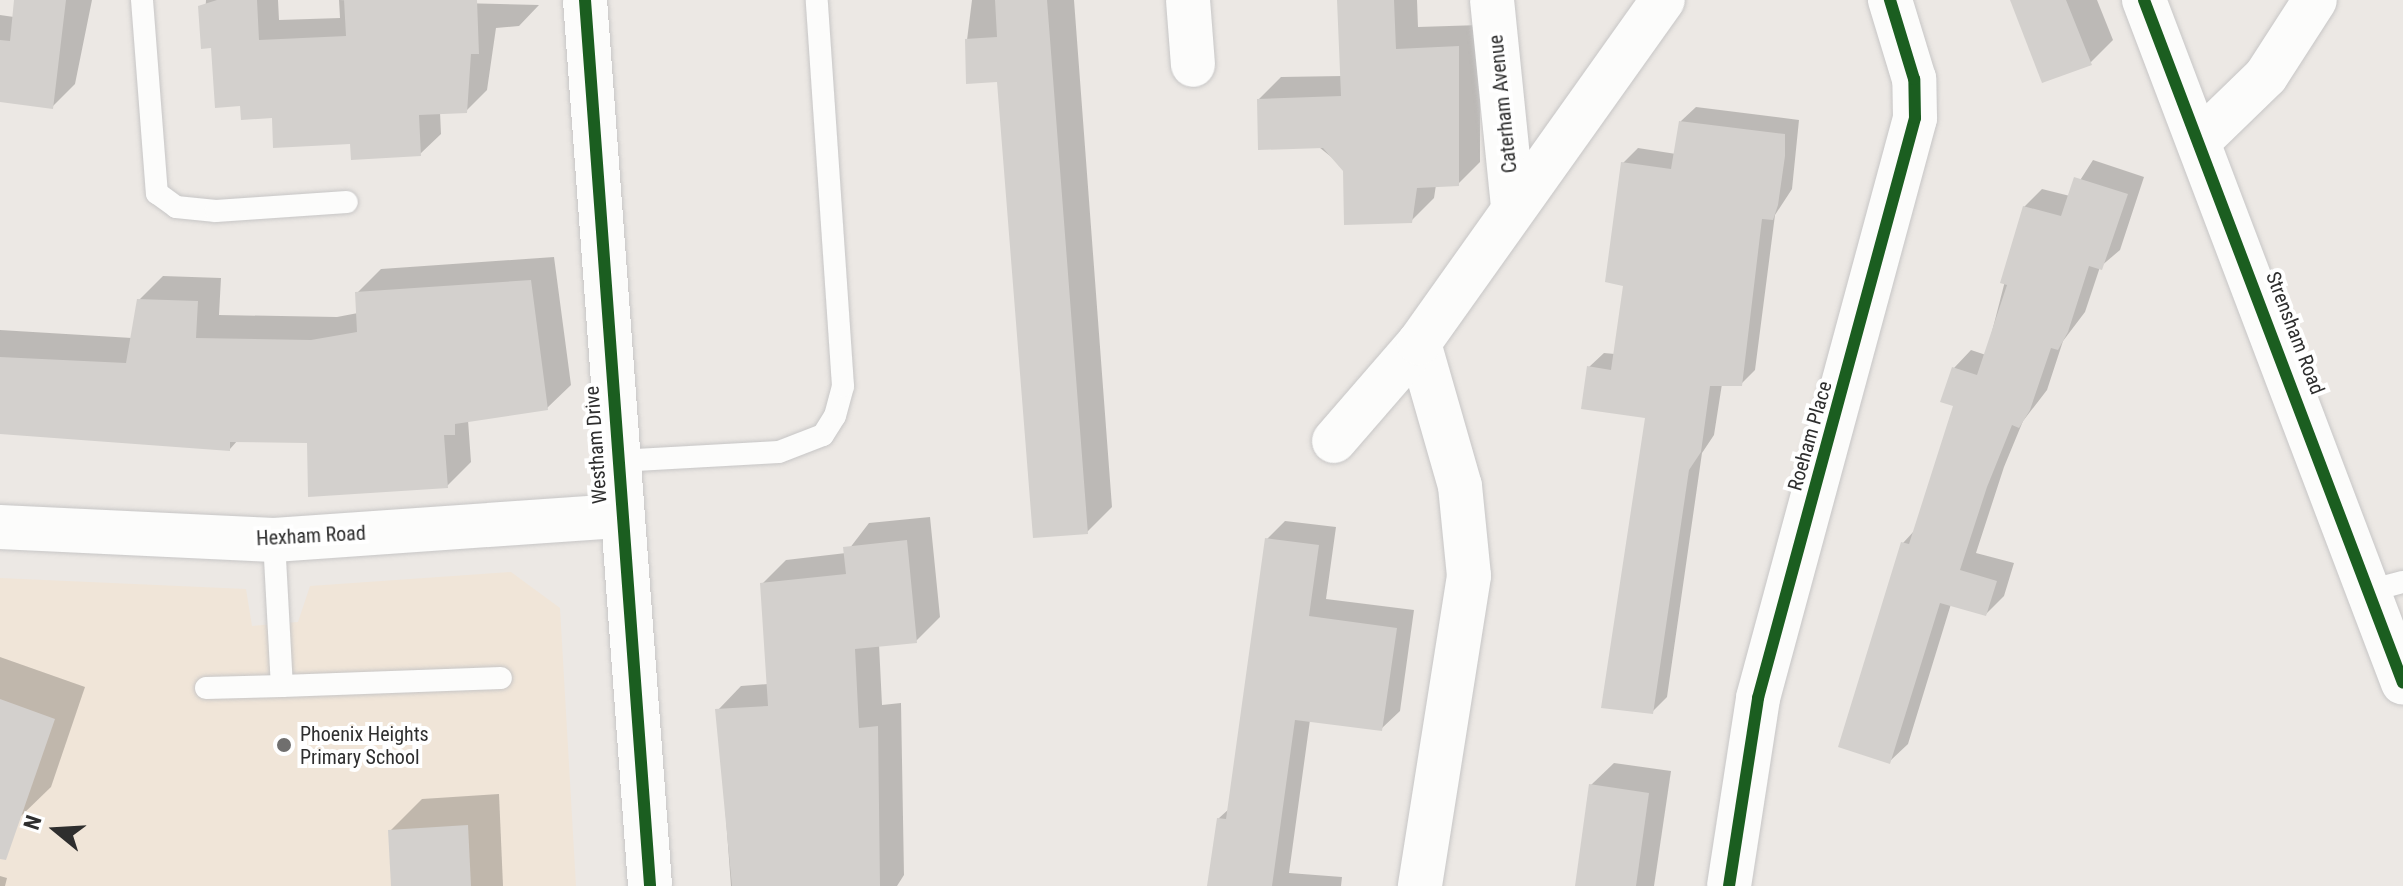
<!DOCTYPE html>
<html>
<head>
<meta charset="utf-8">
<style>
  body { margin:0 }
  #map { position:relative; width:2403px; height:886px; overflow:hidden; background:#ece8e4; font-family:"Roboto Condensed",sans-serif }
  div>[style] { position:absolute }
  .education>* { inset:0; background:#f0e5d8 }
  .shadow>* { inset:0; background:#0003 }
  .building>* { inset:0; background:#d3d0cd }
  .roads { filter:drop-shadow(0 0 2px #c7c6c6) drop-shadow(0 0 2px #c7c6c6) }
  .service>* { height:22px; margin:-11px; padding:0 11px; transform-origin:11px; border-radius:11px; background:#fcfcfb }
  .minor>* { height:44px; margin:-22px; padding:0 22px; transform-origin:22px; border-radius:22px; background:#fcfcfb }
  .tertiary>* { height:44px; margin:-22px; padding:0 22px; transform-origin:22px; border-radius:22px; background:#fcfcfb }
  .cycleway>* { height:12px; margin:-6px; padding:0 6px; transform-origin:6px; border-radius:6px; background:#1b5e20 }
  .dots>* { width:22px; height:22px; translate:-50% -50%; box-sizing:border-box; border:4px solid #fff; border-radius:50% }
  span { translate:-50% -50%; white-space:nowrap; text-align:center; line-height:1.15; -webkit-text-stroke:8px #fff; paint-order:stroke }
  .street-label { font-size:20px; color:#2e2e2e }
  .poi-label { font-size:20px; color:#2e2e2e }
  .left { translate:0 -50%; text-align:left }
  .north { position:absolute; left:16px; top:790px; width:80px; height:80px; -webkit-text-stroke:6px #fff; paint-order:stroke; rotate:288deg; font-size:22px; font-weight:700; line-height:32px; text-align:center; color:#2e2e2e }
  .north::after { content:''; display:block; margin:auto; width:28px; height:36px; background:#2e2e2e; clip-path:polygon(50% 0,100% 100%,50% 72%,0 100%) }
</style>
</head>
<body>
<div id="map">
  <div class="education">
    <div style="clip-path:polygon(511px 572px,560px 608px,576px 886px,0 886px,0 578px,246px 589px,252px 626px,298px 622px,310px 586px)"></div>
  </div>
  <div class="shadow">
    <div style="clip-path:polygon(16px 0,92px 0,75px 84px,52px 107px,0 100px,0 15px,14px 17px)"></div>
    <div style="clip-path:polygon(206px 0,278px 0,279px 20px,340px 18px,339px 0,539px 5px,519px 26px,496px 28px,487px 90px,466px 111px,440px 112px,441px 134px,420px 154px,352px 142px,242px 104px,213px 46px,203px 47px)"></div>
    <div style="clip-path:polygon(972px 0,1074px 0,1112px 507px,1087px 532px,998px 80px,967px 40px)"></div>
    <div style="clip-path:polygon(1338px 0,1417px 0,1418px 27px,1480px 25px,1480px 162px,1458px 184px,1436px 185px,1434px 198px,1411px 221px,1259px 99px,1281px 77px,1342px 76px)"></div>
    <div style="clip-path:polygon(2012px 0,2097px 0,2113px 40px,2090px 63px)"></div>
    <div style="clip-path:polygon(1696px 107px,1799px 120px,1792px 189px,1775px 215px,1755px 370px,1741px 384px,1722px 384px,1714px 435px,1702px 453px,1667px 697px,1652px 712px,1647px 417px,1589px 367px,1604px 353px,1615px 354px,1625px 284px,1623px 163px,1638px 148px,1676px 154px,1681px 121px)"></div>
    <div style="clip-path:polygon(2093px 160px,2144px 177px,2120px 250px,2100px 267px,2085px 312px,2063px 341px,2047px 390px,2023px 421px,2004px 467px,1976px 553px,2014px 563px,2004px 596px,1986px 614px,1951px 604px,1908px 744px,1890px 761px,1903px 543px,1915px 530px,1956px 405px,1954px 368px,1971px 350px,1986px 355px,2024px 207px,2042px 189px,2070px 196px)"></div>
    <div style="clip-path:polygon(554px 257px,571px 385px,547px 408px,468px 420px,471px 462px,447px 486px,309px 441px,238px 440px,230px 449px,0 427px,0 330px,132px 338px,139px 300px,163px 276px,221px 278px,219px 315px,337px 317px,358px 313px,357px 293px,381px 269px)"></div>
    <div style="clip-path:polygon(930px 517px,940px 617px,916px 641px,879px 644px,882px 705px,901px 703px,904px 875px,897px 886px,731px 886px,718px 710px,741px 686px,768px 684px,762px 584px,786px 560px,846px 553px,869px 523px)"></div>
    <div style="clip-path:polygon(1285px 521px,1336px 527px,1326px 599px,1414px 610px,1400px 711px,1381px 729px,1310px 720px,1289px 873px,1342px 877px,1341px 886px,1209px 886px,1218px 819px,1230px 808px,1267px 539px)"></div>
    <div style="clip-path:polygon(0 657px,85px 687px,51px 787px,19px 818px,0 812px)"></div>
    <div style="clip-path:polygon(1614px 763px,1671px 771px,1654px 886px,1577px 886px,1591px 785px)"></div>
    <div style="clip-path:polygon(499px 794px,503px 886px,393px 886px,390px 831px,422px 799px)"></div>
    <div style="clip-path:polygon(0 876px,7px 878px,5px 886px,0 886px)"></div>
  </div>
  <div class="building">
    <div style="clip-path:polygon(14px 0,66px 0,53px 109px,0 102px,0 40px,10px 41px)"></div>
    <div style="clip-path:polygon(217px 0,257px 0,259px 40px,346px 36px,344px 0,477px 0,479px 54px,471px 54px,467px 113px,419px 115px,421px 156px,351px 160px,350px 144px,273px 148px,272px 118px,241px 120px,240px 106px,215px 108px,211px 48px,201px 49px,198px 6px)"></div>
    <div style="clip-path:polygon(995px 0,1047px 0,1088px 534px,1033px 538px,997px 82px,966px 84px,965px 39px,997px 37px)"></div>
    <div style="clip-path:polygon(1337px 0,1394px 0,1396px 49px,1459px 46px,1459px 186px,1417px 188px,1412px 223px,1344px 225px,1343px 171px,1323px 148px,1258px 150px,1257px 99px,1341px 96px)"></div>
    <div style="clip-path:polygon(2010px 0,2066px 0,2092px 65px,2042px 83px)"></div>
    <div style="clip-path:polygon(1679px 121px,1785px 134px,1785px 156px,1778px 205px,1773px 220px,1762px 219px,1742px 386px,1710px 386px,1701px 452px,1689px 470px,1653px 714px,1601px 708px,1645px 418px,1581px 409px,1587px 366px,1611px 370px,1623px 286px,1605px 282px,1621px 162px,1671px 169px)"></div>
    <div style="clip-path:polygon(2074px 177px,2128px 194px,2102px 270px,2089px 266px,2068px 332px,2058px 350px,2051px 348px,2030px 410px,2019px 428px,2012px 425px,1987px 487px,1960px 570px,1997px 581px,1986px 616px,1940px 603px,1890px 764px,1838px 747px,1901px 542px,1909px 544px,1953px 406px,1940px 402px,1952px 367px,1977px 375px,2007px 285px,2000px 283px,2023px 206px,2061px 216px)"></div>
    <div style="clip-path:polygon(531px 280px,548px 410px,455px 424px,455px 435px,444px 435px,448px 488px,308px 497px,307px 443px,230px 442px,230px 451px,0 434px,0 357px,126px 363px,137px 299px,198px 301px,196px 338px,311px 340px,357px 332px,355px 292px)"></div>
    <div style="clip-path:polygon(1265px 538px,1319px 545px,1309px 616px,1397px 628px,1382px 731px,1295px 720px,1272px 886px,1207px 886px,1217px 818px,1226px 819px)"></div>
    <div style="clip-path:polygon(907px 540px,917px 643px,855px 649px,859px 728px,878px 726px,880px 886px,732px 886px,715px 709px,768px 706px,760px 583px,846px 574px,843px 547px)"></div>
    <div style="clip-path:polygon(0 699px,55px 719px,6px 860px,0 859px)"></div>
    <div style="clip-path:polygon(1589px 784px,1649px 793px,1636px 886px,1575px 886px)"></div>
    <div style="clip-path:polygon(468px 825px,471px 886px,391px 886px,388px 830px)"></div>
  </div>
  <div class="roads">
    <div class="service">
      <div style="left:142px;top:0;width:194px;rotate:85.6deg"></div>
      <div style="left:157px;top:193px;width:24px;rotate:36deg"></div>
      <div style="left:176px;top:207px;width:40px;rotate:5.7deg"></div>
      <div style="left:216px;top:211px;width:131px;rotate:-3.9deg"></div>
      <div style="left:618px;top:461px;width:161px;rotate:-3.2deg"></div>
      <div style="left:779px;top:452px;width:47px;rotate:-21.1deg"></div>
      <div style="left:823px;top:435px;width:22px;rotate:-58deg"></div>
      <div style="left:835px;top:416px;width:31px;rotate:-75deg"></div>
      <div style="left:843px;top:386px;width:387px;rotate:-93.9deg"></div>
      <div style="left:274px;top:540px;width:146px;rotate:86.9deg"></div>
      <div style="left:282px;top:686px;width:219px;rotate:-2.1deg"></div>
      <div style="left:2369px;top:591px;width:35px;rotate:-15deg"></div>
      <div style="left:206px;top:688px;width:76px;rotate:-1.5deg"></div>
    </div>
    <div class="minor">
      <div style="left:1188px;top:0;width:65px;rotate:85.6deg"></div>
      <div style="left:1492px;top:0;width:209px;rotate:84.2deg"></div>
      <div style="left:2144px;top:0;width:730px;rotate:69.23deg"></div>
      <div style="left:2199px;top:141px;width:93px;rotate:-44.1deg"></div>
      <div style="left:2266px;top:76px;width:90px;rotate:-57.2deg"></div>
      <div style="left:1419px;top:343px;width:149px;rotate:74deg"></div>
      <div style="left:1460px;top:486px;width:90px;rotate:84.3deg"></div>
      <div style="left:1469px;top:576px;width:314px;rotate:99deg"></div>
      <div style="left:1334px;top:441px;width:130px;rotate:-49.1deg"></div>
      <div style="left:1419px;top:343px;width:421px;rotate:-54.6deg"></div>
      <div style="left:0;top:527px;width:274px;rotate:2.7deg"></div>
      <div style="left:274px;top:540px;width:348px;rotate:-4deg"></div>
      <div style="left:1729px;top:886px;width:190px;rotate:-81.2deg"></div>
      <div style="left:1758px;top:698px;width:601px;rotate:-74.85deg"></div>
      <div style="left:1915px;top:118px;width:39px;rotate:-91deg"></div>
      <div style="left:1914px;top:79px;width:83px;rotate:-106.9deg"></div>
    </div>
    <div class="tertiary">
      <div style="left:585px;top:0;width:888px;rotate:85.8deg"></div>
    </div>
  </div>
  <div class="cycleway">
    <div style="left:585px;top:0;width:888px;rotate:85.8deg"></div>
    <div style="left:2144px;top:0;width:730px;rotate:69.23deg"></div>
    <div style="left:1729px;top:886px;width:190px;rotate:-81.2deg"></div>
    <div style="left:1758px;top:698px;width:601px;rotate:-74.85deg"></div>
    <div style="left:1915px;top:118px;width:39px;rotate:-91deg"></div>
    <div style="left:1914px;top:79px;width:83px;rotate:-106.9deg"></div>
  </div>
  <div class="dots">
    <div style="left:284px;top:745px;background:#706f6e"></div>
  </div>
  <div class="street-label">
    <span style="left:1503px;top:104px;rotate:-96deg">Caterham Avenue</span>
    <span style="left:2295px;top:333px;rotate:69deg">Strensham Road</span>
    <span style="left:1810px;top:436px;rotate:-74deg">Roeham Place</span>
    <span style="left:596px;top:445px;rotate:-94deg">Westham Drive</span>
    <span style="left:311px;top:536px;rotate:-3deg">Hexham Road</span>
  </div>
  <div class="poi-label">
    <span class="left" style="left:300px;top:746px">Phoenix Heights<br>Primary School</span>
  </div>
  <div class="north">N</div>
</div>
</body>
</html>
